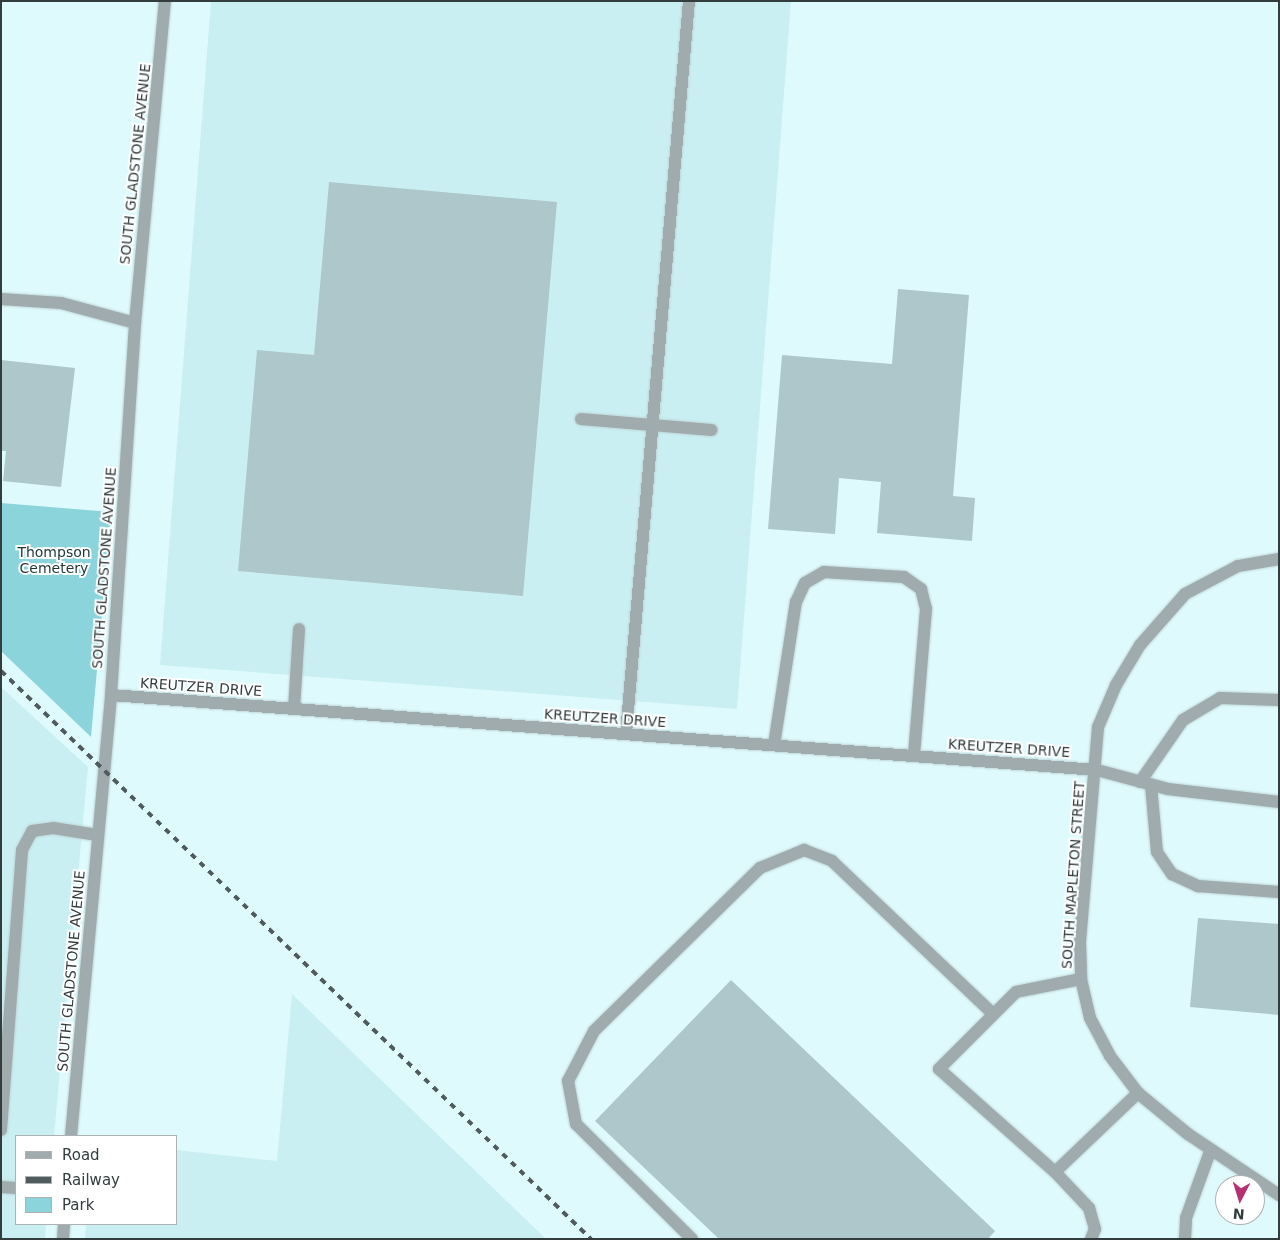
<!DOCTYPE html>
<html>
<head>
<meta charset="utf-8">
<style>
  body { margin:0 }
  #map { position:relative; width:1280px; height:1240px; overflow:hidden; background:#dffafc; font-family:"DejaVu Sans",sans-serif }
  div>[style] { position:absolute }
  .built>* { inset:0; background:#caeff2 }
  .green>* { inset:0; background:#8bd4dc }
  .building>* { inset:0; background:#adc7ca }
  .roads { filter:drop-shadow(0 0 1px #bdd4d6) drop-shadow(0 0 1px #bdd4d6) }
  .minor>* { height:12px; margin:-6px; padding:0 6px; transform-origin:6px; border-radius:6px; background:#9fabac }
  .rail>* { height:4px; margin-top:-2px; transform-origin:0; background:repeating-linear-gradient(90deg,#4f5b5d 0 6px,transparent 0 12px) }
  span { translate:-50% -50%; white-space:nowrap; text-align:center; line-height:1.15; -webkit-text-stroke:4px #fff; paint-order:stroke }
  .street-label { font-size:14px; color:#333d3e }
  .park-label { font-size:14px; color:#1e3537 }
  .frame { position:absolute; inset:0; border:2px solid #333d3e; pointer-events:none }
  .legend { position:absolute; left:15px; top:1135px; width:162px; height:90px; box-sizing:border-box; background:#fff; border:1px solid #adb1b2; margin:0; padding:6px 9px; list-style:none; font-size:15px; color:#333d3e }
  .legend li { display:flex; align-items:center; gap:10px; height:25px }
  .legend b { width:25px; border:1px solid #adb1b2 }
  .north { position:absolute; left:1215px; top:1175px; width:50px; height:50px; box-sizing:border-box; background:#fff; border:1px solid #adb1b2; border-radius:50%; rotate:185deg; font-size:14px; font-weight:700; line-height:20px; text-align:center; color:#333d3e }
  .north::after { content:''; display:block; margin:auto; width:18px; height:22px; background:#b63074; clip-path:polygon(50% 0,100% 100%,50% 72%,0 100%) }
</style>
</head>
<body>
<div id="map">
  <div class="built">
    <div style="clip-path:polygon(211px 1px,791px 1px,737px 709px,160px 665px)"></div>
    <div style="clip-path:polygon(1px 687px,88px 767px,54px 1136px,16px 1136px,16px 1224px,46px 1224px,45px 1239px,1px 1239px)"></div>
    <div style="clip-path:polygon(292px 994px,546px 1239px,85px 1239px,86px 1224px,176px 1224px,176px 1150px,277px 1161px)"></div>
  </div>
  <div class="green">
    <div style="clip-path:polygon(1px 503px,111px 512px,91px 737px,1px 651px)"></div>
  </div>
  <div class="building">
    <div style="clip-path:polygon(329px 182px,557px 202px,523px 596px,238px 571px,257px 350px,314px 355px)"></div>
    <div style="clip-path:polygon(898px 289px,969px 295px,953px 496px,975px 498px,972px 541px,877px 533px,881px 482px,839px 478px,835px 534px,768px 529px,782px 355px,892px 364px)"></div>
    <div style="clip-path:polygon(1px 360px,75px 368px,61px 487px,3px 481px,6px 451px,1px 451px)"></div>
    <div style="clip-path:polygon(1198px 918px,1279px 924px,1279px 1015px,1190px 1007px)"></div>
    <div style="clip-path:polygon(731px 980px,995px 1231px,988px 1239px,719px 1239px,595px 1121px)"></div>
  </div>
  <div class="roads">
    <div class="minor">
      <div style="left:1px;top:299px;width:60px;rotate:3.8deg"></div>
      <div style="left:61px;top:303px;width:77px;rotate:15.1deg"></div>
      <div style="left:581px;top:419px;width:131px;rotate:4.8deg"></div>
      <div style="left:1279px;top:559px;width:42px;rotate:170.3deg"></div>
      <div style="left:1238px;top:566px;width:60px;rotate:152.2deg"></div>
      <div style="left:1185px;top:594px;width:68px;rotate:131.4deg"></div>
      <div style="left:1140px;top:645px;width:47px;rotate:121deg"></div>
      <div style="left:1116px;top:685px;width:46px;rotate:113.2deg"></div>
      <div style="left:1098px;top:727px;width:217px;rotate:94.8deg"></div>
      <div style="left:1080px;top:943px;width:36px;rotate:88deg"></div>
      <div style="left:1081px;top:979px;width:40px;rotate:77deg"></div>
      <div style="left:1090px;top:1018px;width:43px;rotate:62.2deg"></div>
      <div style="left:1110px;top:1056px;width:46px;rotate:52.9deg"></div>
      <div style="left:1138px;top:1093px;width:65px;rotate:39.4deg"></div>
      <div style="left:1188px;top:1134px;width:110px;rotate:33.8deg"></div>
      <div style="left:111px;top:695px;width:989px;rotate:4.35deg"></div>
      <div style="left:1097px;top:770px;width:73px;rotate:15deg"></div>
      <div style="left:1168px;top:789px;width:112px;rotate:6.7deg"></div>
      <div style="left:294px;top:709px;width:80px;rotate:-86.4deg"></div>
      <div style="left:626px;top:734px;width:736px;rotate:-85.09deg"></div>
      <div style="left:774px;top:745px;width:145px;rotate:-81.3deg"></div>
      <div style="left:796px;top:602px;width:21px;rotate:-65deg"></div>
      <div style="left:805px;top:583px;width:22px;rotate:-30deg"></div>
      <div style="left:824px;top:572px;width:80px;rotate:3.6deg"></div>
      <div style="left:904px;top:577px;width:21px;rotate:35deg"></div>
      <div style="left:921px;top:589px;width:21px;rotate:76deg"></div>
      <div style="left:926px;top:609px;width:147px;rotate:94.7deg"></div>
      <div style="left:1140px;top:782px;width:75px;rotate:-55.3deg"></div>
      <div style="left:1183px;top:720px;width:43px;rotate:-30.7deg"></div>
      <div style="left:1220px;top:698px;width:59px;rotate:1.9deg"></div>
      <div style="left:1151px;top:785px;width:67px;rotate:84.9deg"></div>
      <div style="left:1157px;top:852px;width:27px;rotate:56deg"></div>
      <div style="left:1172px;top:874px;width:29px;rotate:25deg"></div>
      <div style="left:1198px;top:886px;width:81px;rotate:4.2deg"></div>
      <div style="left:1081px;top:979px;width:66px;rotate:168.7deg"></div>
      <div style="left:1016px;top:992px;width:109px;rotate:135deg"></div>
      <div style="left:939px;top:1069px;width:155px;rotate:41.6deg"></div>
      <div style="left:1055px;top:1172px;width:115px;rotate:-43.6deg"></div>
      <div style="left:1px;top:1130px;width:281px;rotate:-85.7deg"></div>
      <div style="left:22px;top:850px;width:21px;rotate:-62deg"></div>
      <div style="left:32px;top:831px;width:21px;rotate:-8deg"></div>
      <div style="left:53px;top:828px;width:45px;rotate:9deg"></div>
      <div style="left:71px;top:1136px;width:443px;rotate:-84.8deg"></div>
      <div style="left:111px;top:695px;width:373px;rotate:-86.3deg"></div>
      <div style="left:135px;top:323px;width:323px;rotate:-84.7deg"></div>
      <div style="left:1055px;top:1172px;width:50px;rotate:46.6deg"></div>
      <div style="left:1089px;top:1208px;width:22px;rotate:74deg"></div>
      <div style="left:1095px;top:1229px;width:11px;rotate:112deg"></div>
      <div style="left:1px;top:1187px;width:15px;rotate:4deg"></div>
      <div style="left:63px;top:1239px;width:15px;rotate:-86deg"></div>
      <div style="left:692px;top:1239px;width:163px;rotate:-135.2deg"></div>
      <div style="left:576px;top:1124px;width:44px;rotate:-100.5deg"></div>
      <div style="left:568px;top:1081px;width:56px;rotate:-62.5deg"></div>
      <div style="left:594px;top:1031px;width:233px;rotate:-44.5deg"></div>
      <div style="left:760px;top:868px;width:48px;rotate:-22.2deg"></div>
      <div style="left:804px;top:850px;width:30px;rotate:21deg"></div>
      <div style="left:832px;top:861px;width:222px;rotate:43.5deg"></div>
      <div style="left:1185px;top:1239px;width:21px;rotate:-87deg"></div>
      <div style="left:1186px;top:1218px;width:73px;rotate:-70.1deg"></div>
    </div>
  </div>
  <div class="rail">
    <div style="left:1px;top:671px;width:819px;rotate:43.91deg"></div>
  </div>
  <div class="street-label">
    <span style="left:135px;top:164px;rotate:-84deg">SOUTH GLADSTONE AVENUE</span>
    <span style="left:104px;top:568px;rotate:-86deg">SOUTH GLADSTONE AVENUE</span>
    <span style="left:201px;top:687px;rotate:4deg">KREUTZER DRIVE</span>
    <span style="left:605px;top:718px;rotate:4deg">KREUTZER DRIVE</span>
    <span style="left:1009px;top:748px;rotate:4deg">KREUTZER DRIVE</span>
    <span style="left:1073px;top:875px;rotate:-86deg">SOUTH MAPLETON STREET</span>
    <span style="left:71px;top:971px;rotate:-85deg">SOUTH GLADSTONE AVENUE</span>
  </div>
  <div class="park-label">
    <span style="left:54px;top:560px">Thompson<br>Cemetery</span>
  </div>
  <div class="frame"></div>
  <ul class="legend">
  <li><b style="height:6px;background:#9fabac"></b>Road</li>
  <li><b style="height:6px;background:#4f5b5d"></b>Railway</li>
  <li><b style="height:14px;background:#8bd4dc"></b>Park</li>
  </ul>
  <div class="north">N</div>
</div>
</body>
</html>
